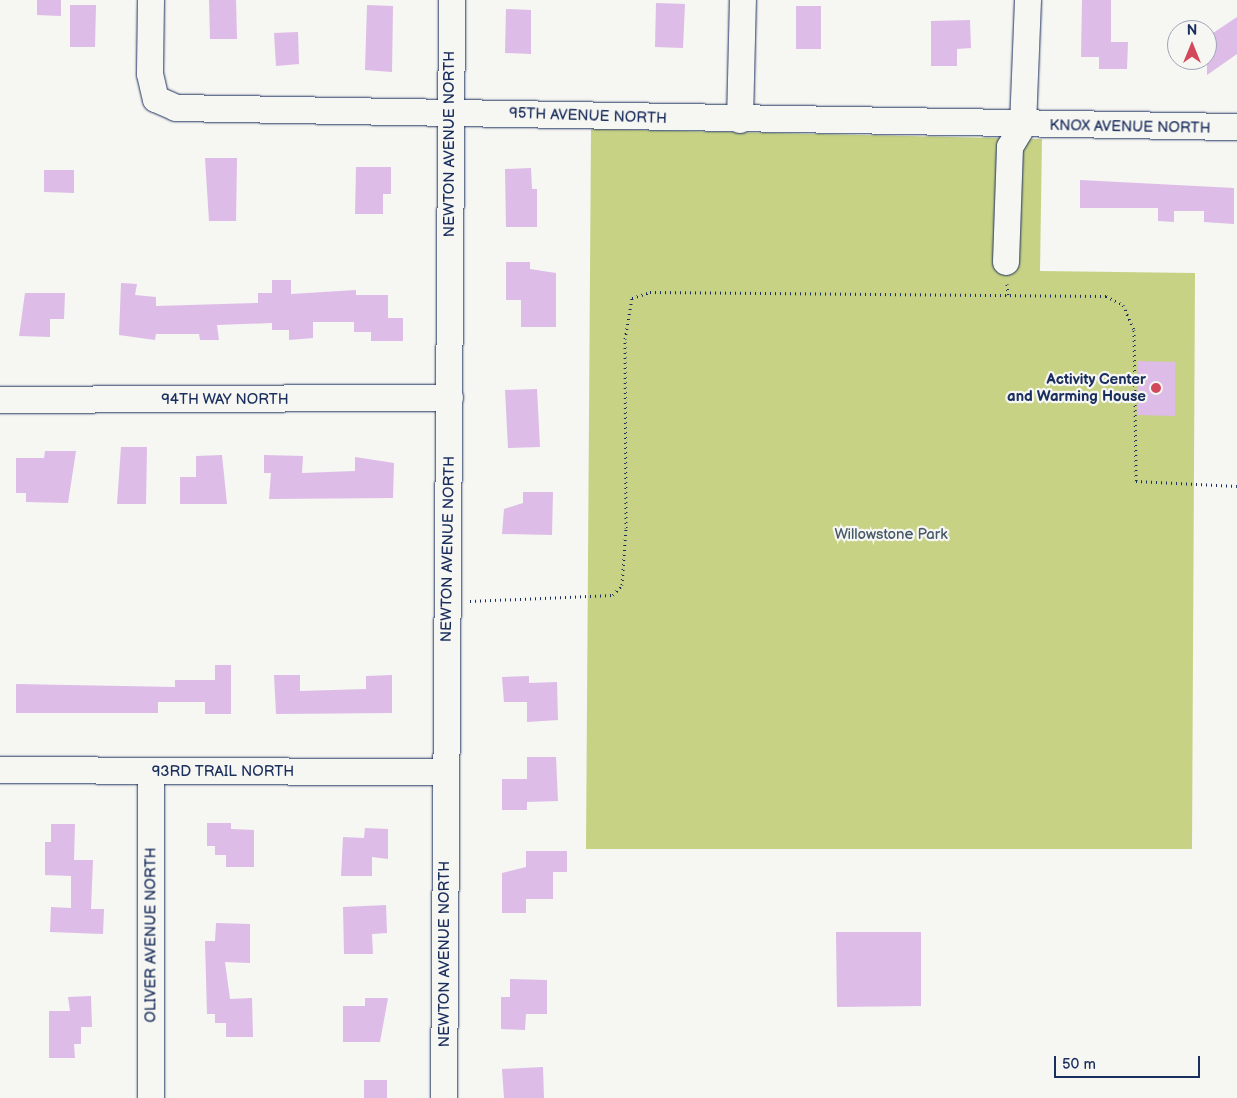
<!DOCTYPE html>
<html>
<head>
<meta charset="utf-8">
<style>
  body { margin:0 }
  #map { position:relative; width:1237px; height:1098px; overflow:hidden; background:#f6f6f2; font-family:"Balsamiq Sans",sans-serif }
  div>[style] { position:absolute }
  .green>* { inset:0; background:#c7d285 }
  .building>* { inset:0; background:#ddbce7 }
  .path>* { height:3px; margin-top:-1.5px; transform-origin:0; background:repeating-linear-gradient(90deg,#1b2f5e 0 1px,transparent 0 5px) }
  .roads { filter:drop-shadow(0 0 1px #1b2f5e) drop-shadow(0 0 1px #1b2f5e) }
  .minor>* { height:26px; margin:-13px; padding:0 13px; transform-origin:13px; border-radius:13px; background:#f6f6f2 }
  .dots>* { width:14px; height:14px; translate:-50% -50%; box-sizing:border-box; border:2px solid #f6f6f2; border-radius:50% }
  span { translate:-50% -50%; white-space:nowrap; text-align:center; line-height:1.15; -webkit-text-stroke:4.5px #f6f6f2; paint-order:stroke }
  .street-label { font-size:15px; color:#1b2f5e }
  .poi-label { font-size:15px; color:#1b2f5e; font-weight:700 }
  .right { translate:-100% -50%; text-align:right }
  .park-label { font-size:15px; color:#465868 }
  .north { position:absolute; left:1167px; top:20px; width:50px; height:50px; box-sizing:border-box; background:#f6f6f2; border:1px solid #9ea6b7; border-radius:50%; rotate:0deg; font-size:14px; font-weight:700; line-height:20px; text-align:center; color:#1b2f5e }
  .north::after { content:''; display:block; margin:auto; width:18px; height:22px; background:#d1495b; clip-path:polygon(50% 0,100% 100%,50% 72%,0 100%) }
  .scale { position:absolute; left:1054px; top:1056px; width:146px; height:22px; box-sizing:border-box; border:2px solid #1b2f5e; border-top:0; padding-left:6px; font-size:15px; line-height:18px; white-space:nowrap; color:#1b2f5e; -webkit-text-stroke:4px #f6f6f2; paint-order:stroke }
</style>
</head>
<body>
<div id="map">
  <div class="green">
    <div style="clip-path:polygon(591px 129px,1042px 139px,1040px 271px,1195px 273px,1192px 849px,586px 849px)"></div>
  </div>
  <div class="building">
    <div style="clip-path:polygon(37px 0,61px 0,61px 16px,37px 15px)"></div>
    <div style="clip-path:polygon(209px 0,236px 0,237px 39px,210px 39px)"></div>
    <div style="clip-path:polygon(1082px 0,1111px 0,1111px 42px,1128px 42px,1127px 69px,1099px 69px,1099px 57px,1081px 57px)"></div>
    <div style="clip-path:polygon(656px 3px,685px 4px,683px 48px,655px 47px)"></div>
    <div style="clip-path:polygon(70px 5px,96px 5px,95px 47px,70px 47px)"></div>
    <div style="clip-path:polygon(367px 5px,393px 6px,392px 72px,365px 70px)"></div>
    <div style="clip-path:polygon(796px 6px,821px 6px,821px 49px,796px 49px)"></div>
    <div style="clip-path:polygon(506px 9px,531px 10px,531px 54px,505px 53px)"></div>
    <div style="clip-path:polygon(1237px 17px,1237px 54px,1207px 75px,1207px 37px)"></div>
    <div style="clip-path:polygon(970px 20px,971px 48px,957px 49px,957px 66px,931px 66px,931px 21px)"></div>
    <div style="clip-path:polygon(298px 32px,299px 64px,276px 66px,274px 33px)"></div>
    <div style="clip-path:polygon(205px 158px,237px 158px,236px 221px,209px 221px)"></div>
    <div style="clip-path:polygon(356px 167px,391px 167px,391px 194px,383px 194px,383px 214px,355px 214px)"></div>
    <div style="clip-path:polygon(531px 168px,532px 189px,537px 189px,537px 227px,506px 227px,505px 169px)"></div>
    <div style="clip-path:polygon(44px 170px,74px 170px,74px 193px,44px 192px)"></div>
    <div style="clip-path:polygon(1080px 180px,1234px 188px,1234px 224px,1204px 222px,1204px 211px,1174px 211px,1174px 222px,1158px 221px,1158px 208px,1080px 208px)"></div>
    <div style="clip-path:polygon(506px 262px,530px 262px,530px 269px,556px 273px,556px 327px,521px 327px,521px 300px,506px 300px)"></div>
    <div style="clip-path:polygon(272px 280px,291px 280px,291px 294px,356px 290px,356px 295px,388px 295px,388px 318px,403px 318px,403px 341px,371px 341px,371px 332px,354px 332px,354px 322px,313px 322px,313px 338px,289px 340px,289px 330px,272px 330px,272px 323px,217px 325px,219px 340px,200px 340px,199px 334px,156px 334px,155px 340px,119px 335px,121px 283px,137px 284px,135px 295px,156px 297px,156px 306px,258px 303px,258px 293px,272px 293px)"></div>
    <div style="clip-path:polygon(25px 293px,65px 293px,64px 319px,50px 319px,50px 337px,19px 336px)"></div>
    <div style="clip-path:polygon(1138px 361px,1175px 362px,1175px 416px,1137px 415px)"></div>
    <div style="clip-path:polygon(537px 389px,540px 447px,508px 448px,505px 390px)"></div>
    <div style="clip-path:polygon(121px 447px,147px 447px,146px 504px,117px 504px)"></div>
    <div style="clip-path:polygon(45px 451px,76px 451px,68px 503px,26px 502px,26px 493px,16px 493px,16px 458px,44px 458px)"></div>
    <div style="clip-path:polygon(222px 455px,227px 504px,180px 504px,180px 477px,196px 477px,196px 456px)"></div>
    <div style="clip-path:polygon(264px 455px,303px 456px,302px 473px,355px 471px,355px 457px,394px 463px,393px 498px,269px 499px,271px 473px,264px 473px)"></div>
    <div style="clip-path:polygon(523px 492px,553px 492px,552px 535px,502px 534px,504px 509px,523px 503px)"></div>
    <div style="clip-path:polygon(215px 665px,231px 665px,231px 714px,205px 714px,205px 702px,158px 702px,158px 713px,16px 713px,16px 684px,175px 687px,175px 680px,215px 680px)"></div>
    <div style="clip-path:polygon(274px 675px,300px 675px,300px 691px,366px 689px,366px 676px,392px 675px,392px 713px,276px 714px)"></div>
    <div style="clip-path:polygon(529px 676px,529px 683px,557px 682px,558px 720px,527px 722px,527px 702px,504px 702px,502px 677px)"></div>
    <div style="clip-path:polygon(527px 757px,556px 757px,558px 801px,527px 802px,527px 810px,502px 810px,502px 779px,527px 779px)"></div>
    <div style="clip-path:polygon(207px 823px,231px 823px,231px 829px,254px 830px,254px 867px,226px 867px,226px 855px,215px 855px,215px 846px,207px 846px)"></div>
    <div style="clip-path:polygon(51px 824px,75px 824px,74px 860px,93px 860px,91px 909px,104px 909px,103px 934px,50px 932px,51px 907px,71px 908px,71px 876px,45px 875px,45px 842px,51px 842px)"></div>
    <div style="clip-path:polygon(365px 828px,388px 829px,388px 859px,372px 857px,372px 876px,341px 876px,343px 837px,364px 838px)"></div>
    <div style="clip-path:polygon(526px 851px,567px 851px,567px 872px,553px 872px,553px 899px,526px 899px,526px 913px,502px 913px,502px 873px,526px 867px)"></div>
    <div style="clip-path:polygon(386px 905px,387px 933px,372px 934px,373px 954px,344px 954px,343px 907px)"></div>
    <div style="clip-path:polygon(216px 923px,250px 924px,250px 963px,225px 962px,230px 999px,252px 998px,253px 1037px,226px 1037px,226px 1023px,215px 1023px,215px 1014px,207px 1014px,205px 941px,215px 941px)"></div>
    <div style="clip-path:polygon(836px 932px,921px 932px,921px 1006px,837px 1007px)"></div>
    <div style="clip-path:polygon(510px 979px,547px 980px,547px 1014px,526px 1014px,525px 1030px,501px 1029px,501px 997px,510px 997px)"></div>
    <div style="clip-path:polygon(91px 996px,92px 1027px,81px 1027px,81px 1044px,74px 1044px,75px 1058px,49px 1058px,49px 1011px,70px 1011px,68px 997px)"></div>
    <div style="clip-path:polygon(365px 998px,388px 998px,380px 1042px,343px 1042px,343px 1006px,365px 1006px)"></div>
    <div style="clip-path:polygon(543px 1067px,544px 1098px,504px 1098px,502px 1069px)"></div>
    <div style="clip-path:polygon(364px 1080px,387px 1080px,387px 1098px,364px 1098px)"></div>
  </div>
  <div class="path">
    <div style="left:1007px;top:284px;width:12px;rotate:85deg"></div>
    <div style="left:470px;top:601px;width:143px;rotate:-2.4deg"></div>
    <div style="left:613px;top:595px;width:13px;rotate:-48deg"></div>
    <div style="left:622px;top:585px;width:57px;rotate:-86deg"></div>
    <div style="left:626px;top:528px;width:189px;rotate:-90.3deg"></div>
    <div style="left:625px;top:339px;width:42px;rotate:-80.3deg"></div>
    <div style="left:632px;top:298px;width:19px;rotate:-18deg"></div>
    <div style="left:650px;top:292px;width:456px;rotate:0.5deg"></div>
    <div style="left:1106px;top:296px;width:19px;rotate:28deg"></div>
    <div style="left:1123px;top:305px;width:27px;rotate:66deg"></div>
    <div style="left:1134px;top:330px;width:151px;rotate:89.2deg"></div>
    <div style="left:1136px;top:481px;width:101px;rotate:2.8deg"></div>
  </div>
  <div class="roads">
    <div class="minor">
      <div style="left:151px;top:0;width:74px;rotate:90.8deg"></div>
      <div style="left:150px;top:74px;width:26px;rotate:77deg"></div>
      <div style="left:156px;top:99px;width:22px;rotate:24deg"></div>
      <div style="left:176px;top:108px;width:1061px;rotate:1.03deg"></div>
      <div style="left:740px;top:120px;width:120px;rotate:-88.6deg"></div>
      <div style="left:1006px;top:262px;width:115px;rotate:-88deg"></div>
      <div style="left:1010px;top:147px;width:26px;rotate:-59deg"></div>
      <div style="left:1023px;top:125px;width:125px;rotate:-87.7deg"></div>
      <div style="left:0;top:400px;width:450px;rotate:-0.3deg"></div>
      <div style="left:0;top:770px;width:446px;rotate:0.3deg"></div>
      <div style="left:151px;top:773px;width:325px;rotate:90deg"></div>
      <div style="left:444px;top:1098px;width:1098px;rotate:-89.58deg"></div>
    </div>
  </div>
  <div class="dots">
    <div style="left:1156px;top:388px;background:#d1495b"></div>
  </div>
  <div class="street-label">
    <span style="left:588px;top:116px;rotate:2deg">95TH AVENUE NORTH</span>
    <span style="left:1130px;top:127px;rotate:1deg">KNOX AVENUE NORTH</span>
    <span style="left:450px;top:144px;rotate:-90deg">NEWTON AVENUE NORTH</span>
    <span style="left:225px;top:400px">94TH WAY NORTH</span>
    <span style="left:448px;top:549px;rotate:-89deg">NEWTON AVENUE NORTH</span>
    <span style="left:223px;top:772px">93RD TRAIL NORTH</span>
    <span style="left:151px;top:935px;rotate:-90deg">OLIVER AVENUE NORTH</span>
    <span style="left:445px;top:954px;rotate:-90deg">NEWTON AVENUE NORTH</span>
  </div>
  <div class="poi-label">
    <span class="right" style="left:1146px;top:388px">Activity Center<br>and Warming House</span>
  </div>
  <div class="park-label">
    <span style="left:891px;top:535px">Willowstone Park</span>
  </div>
  <div class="north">N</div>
  <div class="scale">50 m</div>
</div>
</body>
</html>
